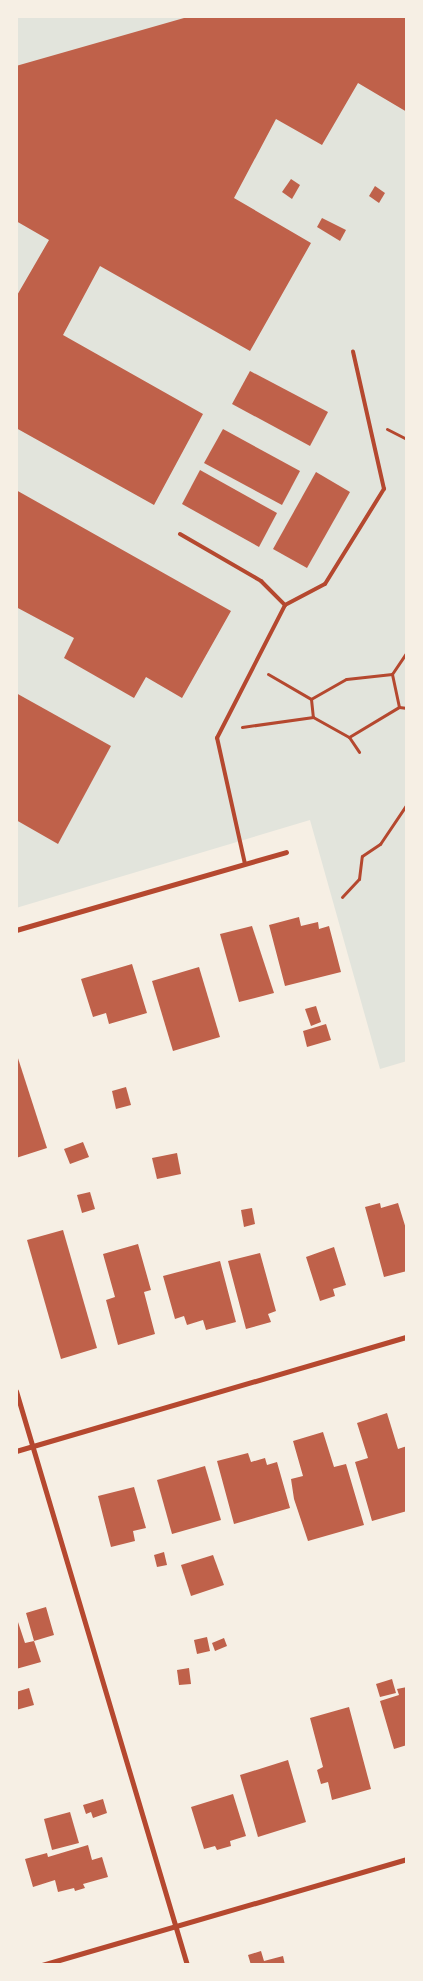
<!DOCTYPE html>
<html>
<head>
<meta charset="utf-8">
<style>
  body { margin:0 }
  #map { position:relative; width:423px; height:1981px; overflow:hidden; background:#f6efe4; font-family:Manrope,sans-serif }
  div>[style] { position:absolute }
  .green>* { inset:0; background:#e2e4dc }
  .building>* { inset:0; background:#bf614a }
  .path>* { height:3px; margin:-1.5px; padding:0 1.5px; transform-origin:1.5px; border-radius:1.5px; background:#b5482f }
  .service>* { height:4px; margin:-2px; padding:0 2px; transform-origin:2px; border-radius:2px; background:#b5482f }
  .minor>* { height:5px; margin:-2.5px; padding:0 2.5px; transform-origin:2.5px; border-radius:2.5px; background:#b5482f }
  span { translate:-50% -50%; white-space:nowrap; text-align:center; line-height:1.15; -webkit-text-stroke:4.5px #f6efe4; paint-order:stroke }
  .frame { position:absolute; inset:0; border:18px solid #f6efe4; pointer-events:none }
</style>
</head>
<body>
<div id="map">
  <div class="green">
    <div style="clip-path:polygon(16px 16px,407px 16px,407px 1061px,380px 1069px,310px 820px,16px 908px)"></div>
  </div>
  <div class="building">
    <div style="clip-path:polygon(191px 16px,407px 16px,407px 112px,358px 83px,322px 145px,276px 119px,234px 198px,311px 243px,250px 351px,100px 266px,63px 335px,203px 414px,154px 505px,16px 428px,16px 297px,49px 240px,16px 221px,16px 66px)"></div>
    <div style="clip-path:polygon(291px 179px,300px 185px,292px 199px,282px 192px)"></div>
    <div style="clip-path:polygon(375px 186px,385px 193px,379px 203px,369px 196px)"></div>
    <div style="clip-path:polygon(322px 218px,346px 230px,340px 241px,317px 227px)"></div>
    <div style="clip-path:polygon(250px 371px,328px 412px,310px 446px,232px 404px)"></div>
    <div style="clip-path:polygon(223px 429px,300px 471px,282px 505px,204px 463px)"></div>
    <div style="clip-path:polygon(200px 470px,277px 513px,259px 547px,182px 504px)"></div>
    <div style="clip-path:polygon(316px 472px,350px 492px,307px 568px,273px 549px)"></div>
    <div style="clip-path:polygon(16px 490px,231px 611px,182px 698px,146px 677px,134px 698px,64px 658px,74px 638px,16px 607px)"></div>
    <div style="clip-path:polygon(16px 693px,111px 746px,58px 844px,16px 820px)"></div>
    <div style="clip-path:polygon(299px 917px,301px 926px,318px 922px,319px 929px,329px 926px,341px 972px,285px 986px,269px 925px)"></div>
    <div style="clip-path:polygon(252px 926px,274px 993px,239px 1002px,220px 934px)"></div>
    <div style="clip-path:polygon(132px 964px,147px 1013px,109px 1024px,106px 1013px,93px 1017px,81px 979px)"></div>
    <div style="clip-path:polygon(199px 967px,220px 1037px,173px 1051px,152px 981px)"></div>
    <div style="clip-path:polygon(316px 1006px,321px 1022px,311px 1026px,305px 1009px)"></div>
    <div style="clip-path:polygon(326px 1024px,331px 1040px,307px 1047px,303px 1031px)"></div>
    <div style="clip-path:polygon(16px 1052px,47px 1148px,16px 1158px)"></div>
    <div style="clip-path:polygon(126px 1087px,131px 1105px,116px 1109px,112px 1091px)"></div>
    <div style="clip-path:polygon(83px 1142px,89px 1157px,70px 1164px,64px 1149px)"></div>
    <div style="clip-path:polygon(177px 1153px,181px 1174px,157px 1179px,152px 1158px)"></div>
    <div style="clip-path:polygon(90px 1192px,95px 1209px,82px 1213px,77px 1195px)"></div>
    <div style="clip-path:polygon(380px 1203px,381px 1208px,398px 1203px,407px 1232px,407px 1271px,384px 1277px,365px 1207px)"></div>
    <div style="clip-path:polygon(252px 1208px,255px 1224px,244px 1227px,241px 1210px)"></div>
    <div style="clip-path:polygon(63px 1230px,97px 1348px,61px 1359px,27px 1240px)"></div>
    <div style="clip-path:polygon(138px 1244px,151px 1290px,144px 1292px,155px 1334px,118px 1345px,106px 1300px,115px 1297px,103px 1254px)"></div>
    <div style="clip-path:polygon(334px 1247px,346px 1285px,333px 1289px,335px 1296px,320px 1301px,306px 1257px)"></div>
    <div style="clip-path:polygon(260px 1253px,276px 1311px,268px 1314px,271px 1322px,246px 1329px,228px 1261px)"></div>
    <div style="clip-path:polygon(220px 1261px,236px 1322px,206px 1330px,203px 1320px,187px 1325px,184px 1316px,175px 1319px,163px 1276px)"></div>
    <div style="clip-path:polygon(387px 1413px,398px 1449px,407px 1446px,407px 1511px,372px 1521px,355px 1462px,368px 1458px,357px 1423px)"></div>
    <div style="clip-path:polygon(323px 1432px,334px 1467px,346px 1464px,364px 1525px,308px 1541px,294px 1499px,291px 1479px,303px 1476px,293px 1441px)"></div>
    <div style="clip-path:polygon(248px 1453px,251px 1462px,265px 1458px,267px 1465px,277px 1462px,290px 1508px,234px 1524px,217px 1461px)"></div>
    <div style="clip-path:polygon(205px 1466px,221px 1520px,172px 1534px,157px 1480px)"></div>
    <div style="clip-path:polygon(134px 1487px,146px 1528px,133px 1531px,135px 1541px,111px 1547px,98px 1496px)"></div>
    <div style="clip-path:polygon(164px 1552px,167px 1565px,157px 1567px,154px 1555px)"></div>
    <div style="clip-path:polygon(213px 1555px,224px 1585px,191px 1596px,181px 1565px)"></div>
    <div style="clip-path:polygon(46px 1607px,54px 1635px,34px 1641px,41px 1662px,16px 1669px,16px 1616px,25px 1643px,34px 1641px,26px 1613px)"></div>
    <div style="clip-path:polygon(207px 1637px,210px 1651px,197px 1654px,194px 1640px)"></div>
    <div style="clip-path:polygon(224px 1638px,227px 1646px,215px 1651px,212px 1643px)"></div>
    <div style="clip-path:polygon(189px 1668px,191px 1684px,179px 1685px,177px 1670px)"></div>
    <div style="clip-path:polygon(392px 1679px,396px 1693px,380px 1697px,376px 1684px)"></div>
    <div style="clip-path:polygon(407px 1687px,407px 1745px,394px 1749px,380px 1701px,399px 1695px,397px 1689px)"></div>
    <div style="clip-path:polygon(29px 1688px,34px 1705px,16px 1710px,16px 1692px)"></div>
    <div style="clip-path:polygon(349px 1707px,371px 1789px,332px 1800px,328px 1782px,321px 1784px,317px 1770px,323px 1767px,310px 1718px)"></div>
    <div style="clip-path:polygon(288px 1760px,306px 1822px,258px 1837px,240px 1775px)"></div>
    <div style="clip-path:polygon(233px 1794px,246px 1836px,230px 1841px,231px 1846px,217px 1850px,215px 1846px,204px 1849px,191px 1807px)"></div>
    <div style="clip-path:polygon(103px 1799px,107px 1813px,93px 1818px,91px 1812px,86px 1814px,83px 1805px)"></div>
    <div style="clip-path:polygon(70px 1812px,79px 1843px,52px 1850px,44px 1819px)"></div>
    <div style="clip-path:polygon(88px 1845px,92px 1860px,102px 1857px,108px 1877px,83px 1884px,85px 1888px,75px 1891px,74px 1888px,58px 1892px,55px 1880px,33px 1887px,25px 1859px,47px 1853px,48px 1857px)"></div>
    <div style="clip-path:polygon(261px 1951px,264px 1961px,283px 1956px,285px 1965px,251px 1965px,248px 1955px)"></div>
  </div>
  <div class="path">
    <div style="left:387px;top:429px;width:22px;rotate:27deg"></div>
    <div style="left:268px;top:674px;width:50px;rotate:30.2deg"></div>
    <div style="left:392px;top:674px;width:46px;rotate:173.8deg"></div>
    <div style="left:346px;top:679px;width:40px;rotate:150.3deg"></div>
    <div style="left:311px;top:699px;width:18px;rotate:84deg"></div>
    <div style="left:313px;top:717px;width:41px;rotate:29.1deg"></div>
    <div style="left:349px;top:737px;width:58px;rotate:-31deg"></div>
    <div style="left:399px;top:707px;width:34px;rotate:-102deg"></div>
    <div style="left:392px;top:674px;width:27px;rotate:-56deg"></div>
    <div style="left:399px;top:707px;width:8px;rotate:7deg"></div>
    <div style="left:242px;top:727px;width:72px;rotate:-8deg"></div>
    <div style="left:349px;top:737px;width:18px;rotate:56deg"></div>
    <div style="left:342px;top:897px;width:25px;rotate:-47deg"></div>
    <div style="left:359px;top:879px;width:23px;rotate:-83deg"></div>
    <div style="left:362px;top:856px;width:22px;rotate:-34deg"></div>
    <div style="left:380px;top:844px;width:48px;rotate:-56deg"></div>
  </div>
  <div class="service">
    <div style="left:180px;top:534px;width:94px;rotate:30.1deg"></div>
    <div style="left:261px;top:581px;width:34px;rotate:45deg"></div>
    <div style="left:245px;top:864px;width:129px;rotate:-102.5deg"></div>
    <div style="left:217px;top:738px;width:149px;rotate:-62.9deg"></div>
    <div style="left:285px;top:605px;width:45px;rotate:-27.7deg"></div>
    <div style="left:325px;top:584px;width:112px;rotate:-58.2deg"></div>
    <div style="left:384px;top:489px;width:141px;rotate:-102.7deg"></div>
  </div>
  <div class="minor">
    <div style="left:16px;top:930px;width:281px;rotate:-16.1deg"></div>
    <div style="left:16px;top:1391px;width:599px;rotate:73.41deg"></div>
    <div style="left:16px;top:1451px;width:407px;rotate:-16.3deg"></div>
    <div style="left:42px;top:1965px;width:380px;rotate:-16.2deg"></div>
  </div>
  <div class="frame"></div>
</div>
</body>
</html>
